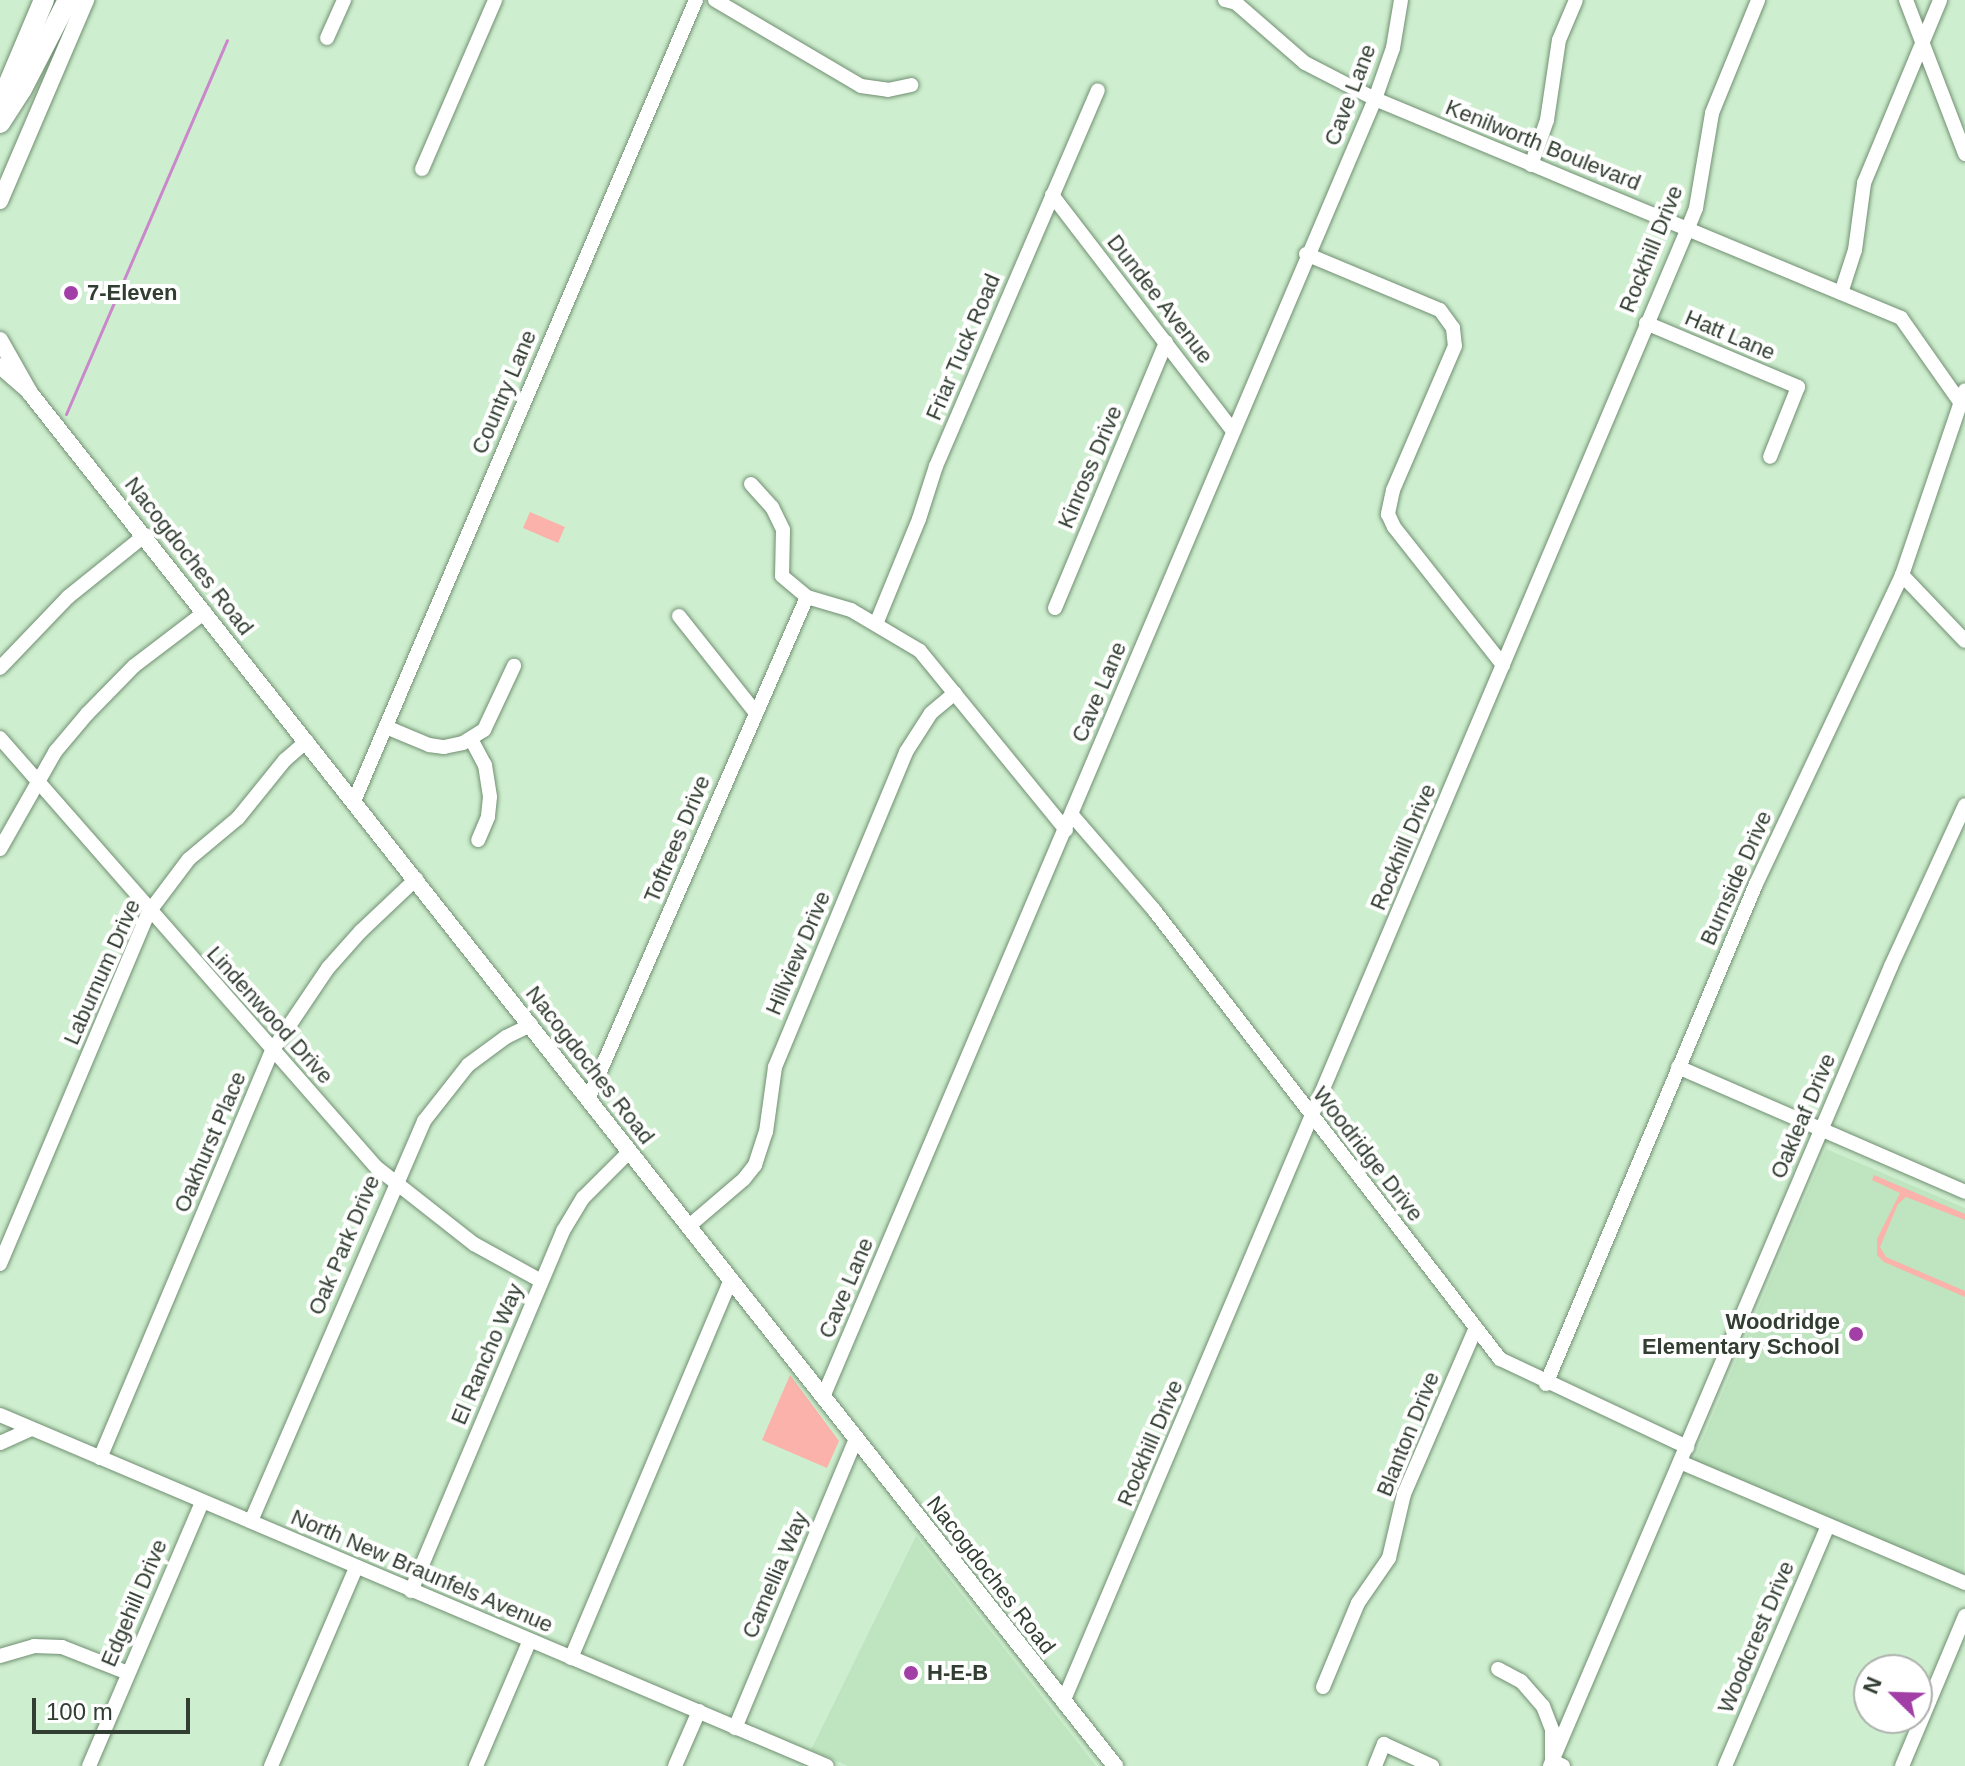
<!DOCTYPE html>
<html>
<head>
<meta charset="utf-8">
<style>
  body { margin:0 }
  #map { position:relative; width:1965px; height:1766px; overflow:hidden; background:#ceefcf; font-family:Helvetica,sans-serif }
  div>[style] { position:absolute }
  .built>* { inset:0; background:#bee5bf }
  .green>* { inset:0; background:#fab2aa }
  .stream>* { height:3px; margin:-1.5px; padding:0 1.5px; transform-origin:1.5px; border-radius:1.5px; background:#ca87cb }
  .roads { filter:drop-shadow(0 0 2px #718f72) drop-shadow(0 0 2px #718f72) }
  .minor>* { height:14px; margin:-7px; padding:0 7px; transform-origin:7px; border-radius:7px; background:#fff }
  .major>* { height:16px; margin:-8px; padding:0 8px; transform-origin:8px; border-radius:8px; background:#fff }
  .highway>* { height:20px; margin:-10px; padding:0 10px; transform-origin:10px; border-radius:10px; background:#fff }
  .dots>* { width:22px; height:22px; translate:-50% -50%; box-sizing:border-box; border:4px solid #fff; border-radius:50% }
  span { translate:-50% -50%; white-space:nowrap; text-align:center; line-height:1.15; -webkit-text-stroke:8px #fff; paint-order:stroke }
  .street-label { font-size:22px; color:#313e31 }
  .poi-label { font-size:22px; color:#313e31; font-weight:700 }
  .left { translate:0 -50%; text-align:left }
  .right { translate:-100% -50%; text-align:right }
  .north { position:absolute; left:1853px; top:1654px; width:80px; height:80px; box-sizing:border-box; background:#fff; border:2px solid #adb2ad; border-radius:50%; rotate:293deg; font-size:22px; font-weight:700; line-height:32px; text-align:center; color:#313e31 }
  .north::after { content:''; display:block; margin:auto; width:28px; height:36px; background:#a13fa6; clip-path:polygon(50% 0,100% 100%,50% 72%,0 100%) }
  .scale { position:absolute; left:32px; top:1698px; width:158px; height:36px; box-sizing:border-box; border:4px solid #313e31; border-top:0; padding-left:10px; font-size:24px; line-height:28px; white-space:nowrap; color:#313e31; -webkit-text-stroke:6px #fff; paint-order:stroke }
</style>
</head>
<body>
<div id="map">
  <div class="built">
    <div style="clip-path:polygon(1826px 1149px,1965px 1208px,1964px 1575px,1694px 1460px)"></div>
    <div style="clip-path:polygon(916px 1536px,1096px 1766px,848px 1766px,811px 1750px)"></div>
  </div>
  <div class="green">
    <div style="clip-path:polygon(530px 512px,565px 527px,558px 543px,523px 528px)"></div>
    <div style="clip-path:polygon(1874px 1175px,1965px 1214px,1965px 1220px,1906px 1197px,1898px 1204px,1880px 1247px,1886px 1257px,1965px 1291px,1965px 1297px,1884px 1262px,1877px 1255px,1877px 1239px,1900px 1193px,1872px 1180px)"></div>
    <div style="clip-path:polygon(790px 1375px,839px 1441px,827px 1468px,762px 1440px)"></div>
  </div>
  <div class="stream">
    <div style="left:66px;top:414px;width:407px;rotate:-66.7deg"></div>
  </div>
  <div class="roads">
    <div class="minor">
      <div style="left:715px;top:0;width:169px;rotate:30.5deg"></div>
      <div style="left:861px;top:86px;width:27px;rotate:8deg"></div>
      <div style="left:888px;top:90px;width:24px;rotate:-12deg"></div>
      <div style="left:1225px;top:0;width:11px;rotate:15deg"></div>
      <div style="left:1236px;top:3px;width:91px;rotate:41deg"></div>
      <div style="left:1305px;top:63px;width:79px;rotate:27.2deg"></div>
      <div style="left:1375px;top:99px;width:570px;rotate:22.6deg"></div>
      <div style="left:1901px;top:318px;width:103px;rotate:54.9deg"></div>
      <div style="left:1906px;top:0;width:165px;rotate:69deg"></div>
      <div style="left:327px;top:38px;width:42px;rotate:-65.9deg"></div>
      <div style="left:1531px;top:165px;width:48px;rotate:-70.4deg"></div>
      <div style="left:1547px;top:120px;width:81px;rotate:-81.5deg"></div>
      <div style="left:1559px;top:40px;width:43px;rotate:-67deg"></div>
      <div style="left:422px;top:169px;width:184px;rotate:-66.6deg"></div>
      <div style="left:1052px;top:195px;width:297px;rotate:52.5deg"></div>
      <div style="left:1306px;top:254px;width:145px;rotate:22.7deg"></div>
      <div style="left:1440px;top:310px;width:22px;rotate:54deg"></div>
      <div style="left:1453px;top:328px;width:18px;rotate:84deg"></div>
      <div style="left:1455px;top:346px;width:157px;rotate:113.3deg"></div>
      <div style="left:1393px;top:490px;width:25px;rotate:102deg"></div>
      <div style="left:1388px;top:514px;width:14px;rotate:65deg"></div>
      <div style="left:1394px;top:527px;width:176px;rotate:51.7deg"></div>
      <div style="left:1841px;top:293px;width:45px;rotate:-72deg"></div>
      <div style="left:1855px;top:250px;width:68px;rotate:-82.3deg"></div>
      <div style="left:1864px;top:183px;width:198px;rotate:-67.4deg"></div>
      <div style="left:1646px;top:323px;width:165px;rotate:22.8deg"></div>
      <div style="left:1798px;top:387px;width:75px;rotate:111.8deg"></div>
      <div style="left:751px;top:484px;width:31px;rotate:48deg"></div>
      <div style="left:772px;top:507px;width:25px;rotate:64deg"></div>
      <div style="left:783px;top:530px;width:46px;rotate:91.2deg"></div>
      <div style="left:782px;top:576px;width:33px;rotate:40deg"></div>
      <div style="left:1902px;top:575px;width:91px;rotate:46.3deg"></div>
      <div style="left:807px;top:597px;width:46px;rotate:16.5deg"></div>
      <div style="left:851px;top:610px;width:80px;rotate:30.7deg"></div>
      <div style="left:920px;top:651px;width:231px;rotate:50.8deg"></div>
      <div style="left:1055px;top:608px;width:288px;rotate:-67.3deg"></div>
      <div style="left:679px;top:616px;width:124px;rotate:51.6deg"></div>
      <div style="left:876px;top:624px;width:113px;rotate:-67.7deg"></div>
      <div style="left:919px;top:519px;width:56px;rotate:-72.2deg"></div>
      <div style="left:936px;top:466px;width:409px;rotate:-66.7deg"></div>
      <div style="left:0;top:668px;width:98px;rotate:-46.2deg"></div>
      <div style="left:68px;top:597px;width:99px;rotate:-38.8deg"></div>
      <div style="left:386px;top:727px;width:47px;rotate:22.7deg"></div>
      <div style="left:429px;top:745px;width:15px;rotate:8deg"></div>
      <div style="left:444px;top:747px;width:19px;rotate:-12deg"></div>
      <div style="left:463px;top:743px;width:25px;rotate:-32deg"></div>
      <div style="left:484px;top:730px;width:71px;rotate:-64.9deg"></div>
      <div style="left:0;top:738px;width:570px;rotate:48.77deg"></div>
      <div style="left:376px;top:1167px;width:125px;rotate:38.2deg"></div>
      <div style="left:474px;top:1244px;width:77px;rotate:28.9deg"></div>
      <div style="left:471px;top:739px;width:30px;rotate:62deg"></div>
      <div style="left:485px;top:765px;width:32px;rotate:81deg"></div>
      <div style="left:490px;top:797px;width:20px;rotate:96deg"></div>
      <div style="left:488px;top:817px;width:25px;rotate:113deg"></div>
      <div style="left:354px;top:801px;width:871px;rotate:-66.88deg"></div>
      <div style="left:1072px;top:815px;width:125px;rotate:49.2deg"></div>
      <div style="left:1154px;top:910px;width:567px;rotate:52.38deg"></div>
      <div style="left:1500px;top:1359px;width:207px;rotate:25.2deg"></div>
      <div style="left:0;top:849px;width:112px;rotate:-60.4deg"></div>
      <div style="left:55px;top:752px;width:50px;rotate:-49.9deg"></div>
      <div style="left:87px;top:714px;width:67px;rotate:-45.6deg"></div>
      <div style="left:134px;top:666px;width:89px;rotate:-37.3deg"></div>
      <div style="left:1678px;top:1067px;width:313px;rotate:23.5deg"></div>
      <div style="left:588px;top:1099px;width:548px;rotate:-66.43deg"></div>
      <div style="left:689px;top:1226px;width:72px;rotate:-40.5deg"></div>
      <div style="left:744px;top:1179px;width:18px;rotate:-52deg"></div>
      <div style="left:755px;top:1165px;width:35px;rotate:-72deg"></div>
      <div style="left:766px;top:1132px;width:66px;rotate:-82.1deg"></div>
      <div style="left:775px;top:1067px;width:341px;rotate:-67.4deg"></div>
      <div style="left:906px;top:752px;width:46px;rotate:-57.3deg"></div>
      <div style="left:931px;top:713px;width:31px;rotate:-40deg"></div>
      <div style="left:0;top:1264px;width:382px;rotate:-67.1deg"></div>
      <div style="left:149px;top:912px;width:66px;rotate:-53deg"></div>
      <div style="left:189px;top:859px;width:64px;rotate:-39.9deg"></div>
      <div style="left:238px;top:818px;width:75px;rotate:-51deg"></div>
      <div style="left:285px;top:760px;width:29px;rotate:-41deg"></div>
      <div style="left:1546px;top:1384px;width:542px;rotate:-67.22deg"></div>
      <div style="left:1756px;top:884px;width:342px;rotate:-64.7deg"></div>
      <div style="left:1902px;top:575px;width:195px;rotate:-71.2deg"></div>
      <div style="left:823px;top:1397px;width:1410px;rotate:-66.96deg"></div>
      <div style="left:1375px;top:99px;width:54px;rotate:-70.6deg"></div>
      <div style="left:1393px;top:48px;width:49px;rotate:-80.5deg"></div>
      <div style="left:0;top:1415px;width:898px;rotate:23deg"></div>
      <div style="left:0;top:1443px;width:34px;rotate:-24deg"></div>
      <div style="left:100px;top:1458px;width:442px;rotate:-67.1deg"></div>
      <div style="left:272px;top:1051px;width:100px;rotate:-56deg"></div>
      <div style="left:328px;top:968px;width:50px;rotate:-48.3deg"></div>
      <div style="left:361px;top:931px;width:76px;rotate:-43.4deg"></div>
      <div style="left:1680px;top:1462px;width:310px;rotate:23deg"></div>
      <div style="left:251px;top:1521px;width:436px;rotate:-66.6deg"></div>
      <div style="left:424px;top:1121px;width:71px;rotate:-51.8deg"></div>
      <div style="left:468px;top:1065px;width:47px;rotate:-36.4deg"></div>
      <div style="left:506px;top:1037px;width:28px;rotate:-26deg"></div>
      <div style="left:411px;top:1591px;width:391px;rotate:-67.1deg"></div>
      <div style="left:563px;top:1231px;width:39px;rotate:-59deg"></div>
      <div style="left:583px;top:1198px;width:66px;rotate:-45deg"></div>
      <div style="left:0;top:1656px;width:35px;rotate:-16deg"></div>
      <div style="left:34px;top:1646px;width:28px;rotate:2deg"></div>
      <div style="left:62px;top:1647px;width:71px;rotate:21.5deg"></div>
      <div style="left:571px;top:1658px;width:410px;rotate:-67.1deg"></div>
      <div style="left:1498px;top:1669px;width:26px;rotate:28deg"></div>
      <div style="left:1521px;top:1681px;width:33px;rotate:49deg"></div>
      <div style="left:1543px;top:1706px;width:26px;rotate:69deg"></div>
      <div style="left:1552px;top:1730px;width:31px;rotate:90deg"></div>
      <div style="left:1552px;top:1761px;width:12px;rotate:24deg"></div>
      <div style="left:1323px;top:1687px;width:91px;rotate:-67.4deg"></div>
      <div style="left:1358px;top:1603px;width:55px;rotate:-55.4deg"></div>
      <div style="left:1389px;top:1558px;width:66px;rotate:-76.8deg"></div>
      <div style="left:1404px;top:1494px;width:181px;rotate:-66.6deg"></div>
      <div style="left:1063px;top:1702px;width:1601px;rotate:-67.02deg"></div>
      <div style="left:1688px;top:228px;width:22px;rotate:-68deg"></div>
      <div style="left:1696px;top:208px;width:96px;rotate:-80.4deg"></div>
      <div style="left:1712px;top:113px;width:122px;rotate:-67.8deg"></div>
      <div style="left:735px;top:1728px;width:313px;rotate:-67.3deg"></div>
      <div style="left:89px;top:1766px;width:287px;rotate:-66.8deg"></div>
      <div style="left:271px;top:1766px;width:215px;rotate:-66.8deg"></div>
      <div style="left:476px;top:1766px;width:137px;rotate:-66.8deg"></div>
      <div style="left:675px;top:1766px;width:60px;rotate:-66.4deg"></div>
      <div style="left:1375px;top:1766px;width:24px;rotate:-68deg"></div>
      <div style="left:1384px;top:1744px;width:53px;rotate:24.6deg"></div>
      <div style="left:1550px;top:1766px;width:870px;rotate:-66.91deg"></div>
      <div style="left:1891px;top:966px;width:177px;rotate:-65.3deg"></div>
      <div style="left:1725px;top:1766px;width:261px;rotate:-66.8deg"></div>
      <div style="left:1902px;top:1766px;width:163px;rotate:-67.2deg"></div>
    </div>
    <div class="major">
      <div style="left:0;top:201px;width:219px;rotate:-66.8deg"></div>
      <div style="left:0;top:340px;width:61px;rotate:60.5deg"></div>
      <div style="left:30px;top:393px;width:1750px;rotate:51.68deg"></div>
      <div style="left:0;top:366px;width:38px;rotate:41deg"></div>
    </div>
    <div class="highway">
      <div style="left:0;top:104px;width:113px;rotate:-67.1deg"></div>
      <div style="left:0;top:123px;width:40px;rotate:-57.1deg"></div>
      <div style="left:22px;top:89px;width:100px;rotate:-62.7deg"></div>
    </div>
  </div>
  <div class="dots">
    <div style="left:71px;top:293px;background:#a13fa6"></div>
    <div style="left:1856px;top:1334px;background:#a13fa6"></div>
    <div style="left:911px;top:1673px;background:#a13fa6"></div>
  </div>
  <div class="street-label">
    <span style="left:1350px;top:95px;rotate:-69deg">Cave Lane</span>
    <span style="left:1543px;top:145px;rotate:22deg">Kenilworth Boulevard</span>
    <span style="left:1651px;top:249px;rotate:-68deg">Rockhill Drive</span>
    <span style="left:1160px;top:299px;rotate:52deg">Dundee Avenue</span>
    <span style="left:1730px;top:335px;rotate:23deg">Hatt Lane</span>
    <span style="left:963px;top:347px;rotate:-67deg">Friar Tuck Road</span>
    <span style="left:504px;top:392px;rotate:-67deg">Country Lane</span>
    <span style="left:1090px;top:467px;rotate:-67deg">Kinross Drive</span>
    <span style="left:189px;top:556px;rotate:52deg">Nacogdoches Road</span>
    <span style="left:1099px;top:692px;rotate:-67deg">Cave Lane</span>
    <span style="left:677px;top:839px;rotate:-67deg">Toftrees Drive</span>
    <span style="left:1403px;top:847px;rotate:-67deg">Rockhill Drive</span>
    <span style="left:1736px;top:878px;rotate:-66deg">Burnside Drive</span>
    <span style="left:798px;top:953px;rotate:-67deg">Hillview Drive</span>
    <span style="left:102px;top:972px;rotate:-66deg">Laburnum Drive</span>
    <span style="left:270px;top:1015px;rotate:48deg">Lindenwood Drive</span>
    <span style="left:590px;top:1065px;rotate:52deg">Nacogdoches Road</span>
    <span style="left:1803px;top:1116px;rotate:-67deg">Oakleaf Drive</span>
    <span style="left:210px;top:1142px;rotate:-67deg">Oakhurst Place</span>
    <span style="left:1368px;top:1154px;rotate:52deg">Woodridge Drive</span>
    <span style="left:344px;top:1245px;rotate:-67deg">Oak Park Drive</span>
    <span style="left:846px;top:1288px;rotate:-67deg">Cave Lane</span>
    <span style="left:487px;top:1354px;rotate:-67deg">El Rancho Way</span>
    <span style="left:1408px;top:1434px;rotate:-68deg">Blanton Drive</span>
    <span style="left:1150px;top:1443px;rotate:-67deg">Rockhill Drive</span>
    <span style="left:422px;top:1571px;rotate:23deg">North New Braunfels Avenue</span>
    <span style="left:775px;top:1575px;rotate:-67deg">Camellia Way</span>
    <span style="left:991px;top:1575px;rotate:52deg">Nacogdoches Road</span>
    <span style="left:134px;top:1603px;rotate:-67deg">Edgehill Drive</span>
    <span style="left:1756px;top:1637px;rotate:-67deg">Woodcrest Drive</span>
  </div>
  <div class="poi-label">
    <span class="left" style="left:87px;top:293px">7-Eleven</span>
    <span class="right" style="left:1840px;top:1334px">Woodridge<br>Elementary School</span>
    <span class="left" style="left:927px;top:1673px">H-E-B</span>
  </div>
  <div class="north">N</div>
  <div class="scale">100 m</div>
</div>
</body>
</html>
